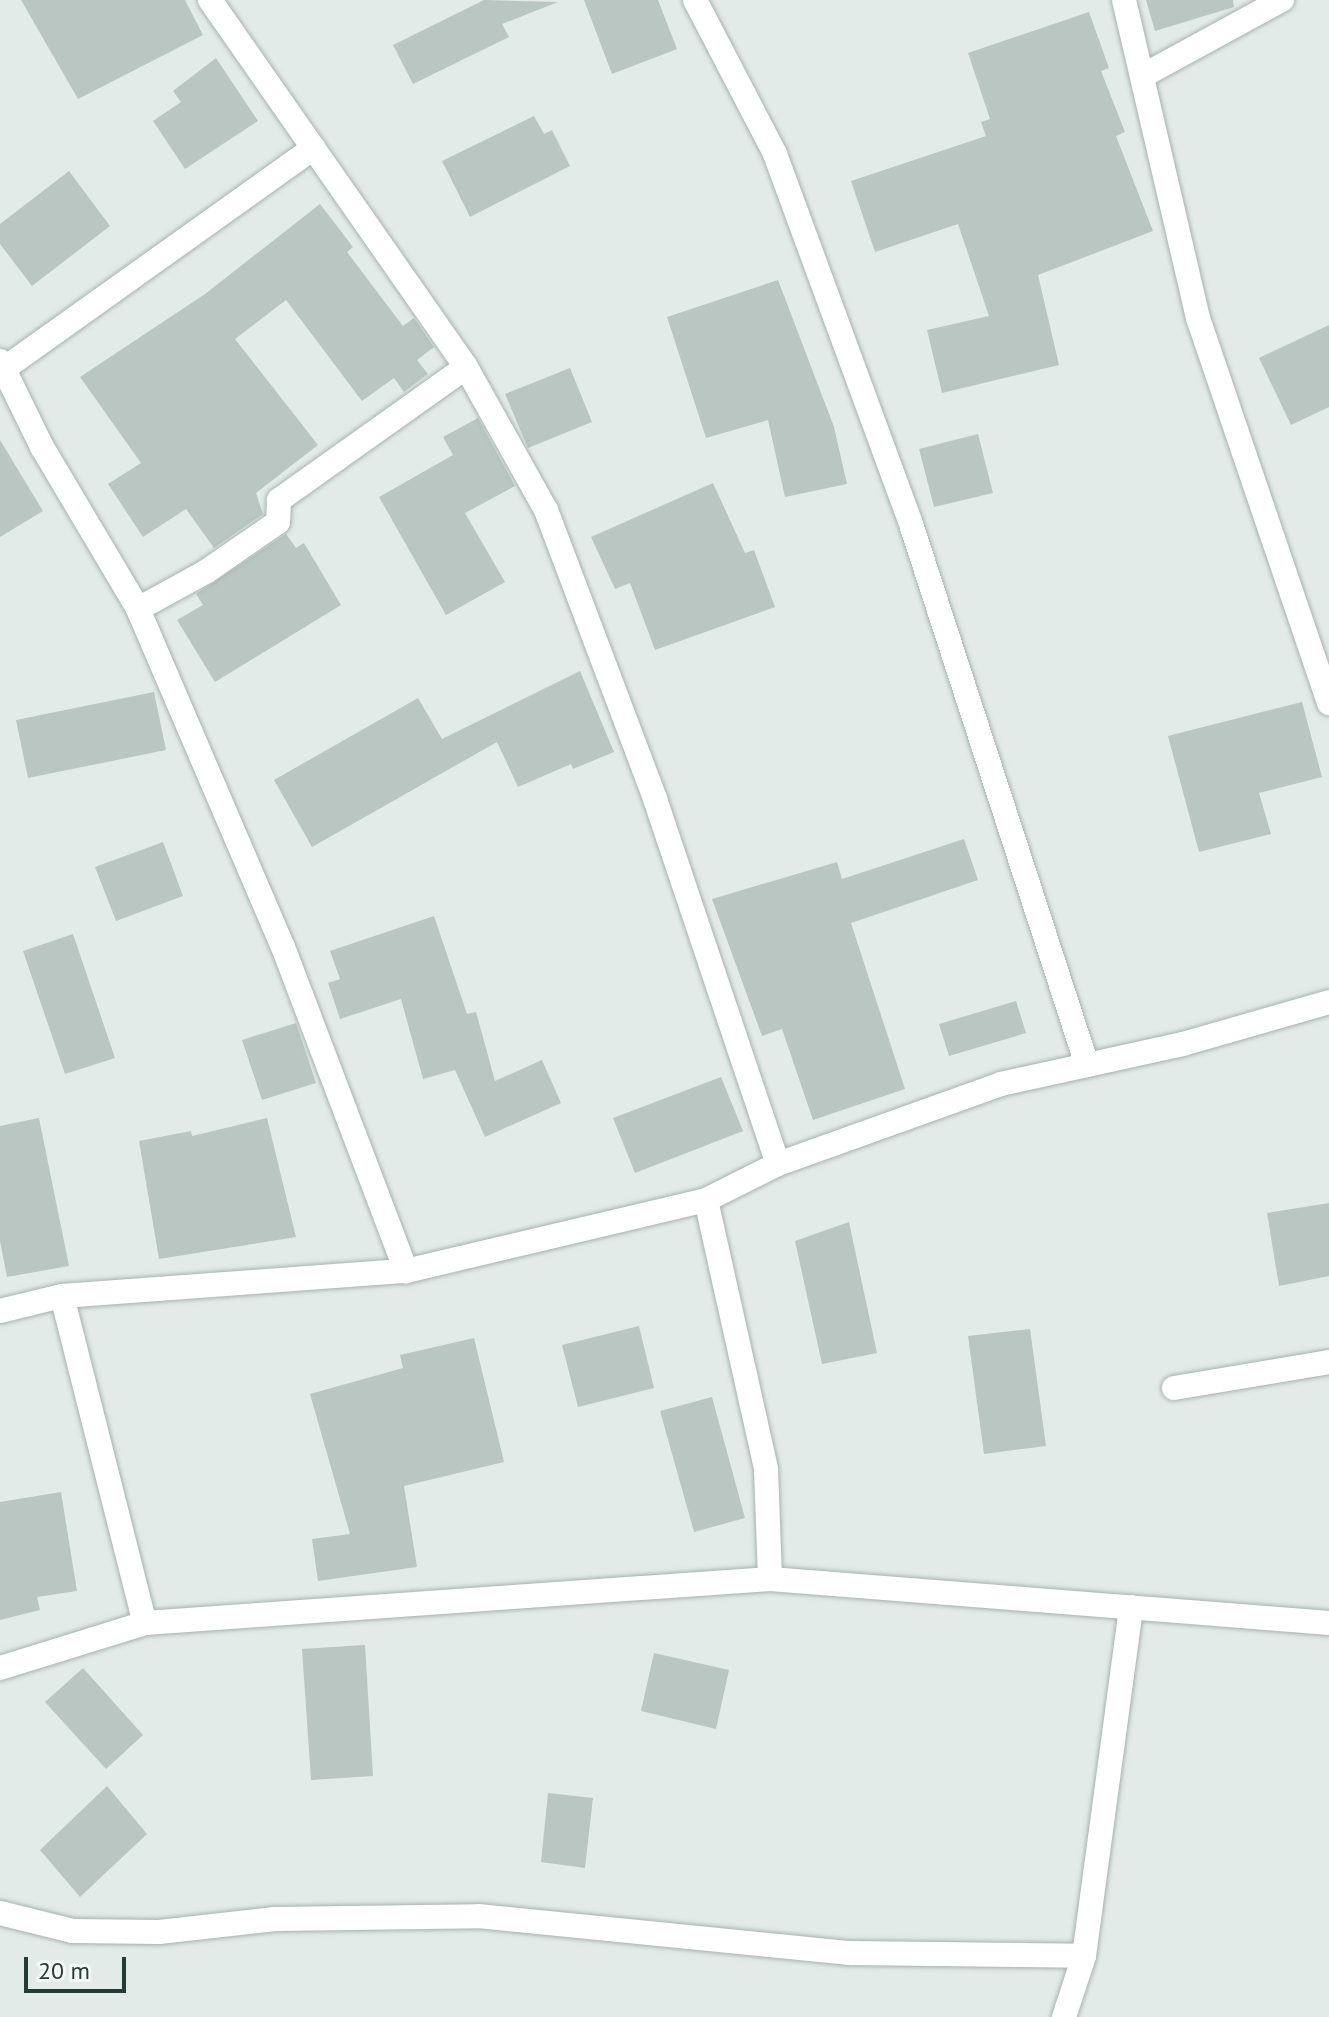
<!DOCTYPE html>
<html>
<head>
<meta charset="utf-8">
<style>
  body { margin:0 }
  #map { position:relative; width:1329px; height:2017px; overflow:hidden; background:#e3ebe8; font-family:"PT Sans",sans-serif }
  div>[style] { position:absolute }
  .building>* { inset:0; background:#b9c6c1 }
  .roads { filter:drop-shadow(0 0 2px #a6b3af) drop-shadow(0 0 2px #a6b3af) }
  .minor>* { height:24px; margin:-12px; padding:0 12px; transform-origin:12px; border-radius:12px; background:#fff }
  span { translate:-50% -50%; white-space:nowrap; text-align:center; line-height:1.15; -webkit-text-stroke:7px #f3f8f6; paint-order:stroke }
  .scale { position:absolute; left:24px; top:1957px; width:102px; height:36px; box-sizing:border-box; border:4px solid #253b35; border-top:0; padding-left:10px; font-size:24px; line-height:28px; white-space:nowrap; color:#253b35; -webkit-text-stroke:6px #f3f8f6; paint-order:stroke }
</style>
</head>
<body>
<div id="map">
  <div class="building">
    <div style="clip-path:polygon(21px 0,185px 0,203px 35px,78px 99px)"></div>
    <div style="clip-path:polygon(484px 0,558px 2px,502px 24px,509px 37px,413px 84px,393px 45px)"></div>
    <div style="clip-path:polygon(584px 0,658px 0,677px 49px,612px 74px)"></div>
    <div style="clip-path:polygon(1146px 0,1233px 0,1234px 7px,1155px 31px)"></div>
    <div style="clip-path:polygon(1089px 12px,1109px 68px,1101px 71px,1125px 132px,1116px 136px,1153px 231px,1038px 275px,1059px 365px,942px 393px,927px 330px,989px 316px,958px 224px,875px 252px,851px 181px,986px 136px,981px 122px,990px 119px,968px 53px)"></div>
    <div style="clip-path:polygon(216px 58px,258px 121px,185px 169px,153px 121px,181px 102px,173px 91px)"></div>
    <div style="clip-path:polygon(534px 116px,544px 134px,552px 130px,570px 166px,470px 217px,442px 161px)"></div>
    <div style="clip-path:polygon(69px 171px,110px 226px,32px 286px,0 244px,0 224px)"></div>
    <div style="clip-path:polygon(320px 204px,353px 247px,347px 252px,403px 326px,414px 318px,434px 347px,417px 360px,428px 374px,404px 392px,394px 378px,362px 401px,286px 300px,235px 339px,318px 445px,256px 493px,263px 514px,214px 548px,186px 509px,143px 537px,108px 484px,141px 463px,80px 377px,205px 294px)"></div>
    <div style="clip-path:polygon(778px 280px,834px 427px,847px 484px,785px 497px,768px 420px,706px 438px,667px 317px)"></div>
    <div style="clip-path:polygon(1329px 325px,1329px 407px,1291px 425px,1259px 358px)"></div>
    <div style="clip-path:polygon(570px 368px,592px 422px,528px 448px,505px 394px)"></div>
    <div style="clip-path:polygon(478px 418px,515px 486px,465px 513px,505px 582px,446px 615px,379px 497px,453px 455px,443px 437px)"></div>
    <div style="clip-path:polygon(978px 434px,993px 493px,934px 507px,919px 449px)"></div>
    <div style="clip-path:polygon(0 440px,43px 511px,0 537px)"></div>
    <div style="clip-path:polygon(713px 483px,745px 553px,754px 550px,775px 607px,655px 650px,630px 583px,615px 589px,591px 537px)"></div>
    <div style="clip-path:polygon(286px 534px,296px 548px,304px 543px,341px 605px,215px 682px,177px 620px,203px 605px,196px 594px)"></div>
    <div style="clip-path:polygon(580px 671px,614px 752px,573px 769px,571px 764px,518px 787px,497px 742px,312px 847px,274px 780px,418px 698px,442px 739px)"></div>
    <div style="clip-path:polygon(154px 692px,166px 750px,28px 778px,16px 720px)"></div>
    <div style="clip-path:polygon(1302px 702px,1322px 777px,1259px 793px,1271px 834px,1199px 852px,1168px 736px)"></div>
    <div style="clip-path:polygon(964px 839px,978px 880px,851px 923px,905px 1089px,813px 1120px,782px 1029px,762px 1036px,712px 899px,837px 862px,842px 879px)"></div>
    <div style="clip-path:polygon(163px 842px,183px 896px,116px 921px,95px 867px)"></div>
    <div style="clip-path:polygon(434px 916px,467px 1014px,476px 1012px,495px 1081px,542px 1060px,561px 1103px,485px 1137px,455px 1070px,423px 1079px,401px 999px,340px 1019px,328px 983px,340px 979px,330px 951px)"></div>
    <div style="clip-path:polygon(73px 934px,115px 1058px,65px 1074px,23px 951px)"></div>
    <div style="clip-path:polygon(1016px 1001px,1026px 1033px,949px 1056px,939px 1024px)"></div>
    <div style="clip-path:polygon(296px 1023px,316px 1083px,262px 1100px,242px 1040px)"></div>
    <div style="clip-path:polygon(721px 1077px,743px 1131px,635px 1173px,613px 1118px)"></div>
    <div style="clip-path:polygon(39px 1118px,69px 1266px,7px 1277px,0 1241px,0 1126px)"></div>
    <div style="clip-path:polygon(267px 1118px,296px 1237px,159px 1259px,139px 1141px,191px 1131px,192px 1136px)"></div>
    <div style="clip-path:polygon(1329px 1203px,1329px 1276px,1279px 1286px,1267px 1213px)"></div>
    <div style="clip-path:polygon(849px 1222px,877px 1353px,822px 1364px,795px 1241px)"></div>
    <div style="clip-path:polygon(639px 1326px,654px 1388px,578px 1407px,562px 1345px)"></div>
    <div style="clip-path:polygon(1030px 1329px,1046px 1446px,984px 1454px,968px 1336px)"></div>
    <div style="clip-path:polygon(474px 1338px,504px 1462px,404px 1486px,417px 1567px,318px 1581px,312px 1539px,350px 1534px,310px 1394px,403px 1368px,400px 1355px)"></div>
    <div style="clip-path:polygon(712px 1397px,745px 1518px,694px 1532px,660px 1411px)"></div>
    <div style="clip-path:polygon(61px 1492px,77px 1591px,37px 1597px,40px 1610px,0 1620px,0 1502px)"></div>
    <div style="clip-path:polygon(365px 1645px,373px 1776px,311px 1780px,302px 1649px)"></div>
    <div style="clip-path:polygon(654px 1653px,729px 1670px,716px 1729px,641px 1711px)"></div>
    <div style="clip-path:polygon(83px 1668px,143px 1735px,106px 1769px,45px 1702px)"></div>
    <div style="clip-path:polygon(107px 1786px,147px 1834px,80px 1897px,40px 1850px)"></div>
    <div style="clip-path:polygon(548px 1793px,593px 1798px,585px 1868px,541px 1862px)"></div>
  </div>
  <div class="roads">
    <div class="minor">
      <div style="left:210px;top:0;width:447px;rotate:55.1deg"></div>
      <div style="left:466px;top:367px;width:164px;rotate:60.8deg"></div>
      <div style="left:546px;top:510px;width:309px;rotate:69.3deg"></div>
      <div style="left:655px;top:799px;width:385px;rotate:71.4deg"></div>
      <div style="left:695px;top:0;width:174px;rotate:62.5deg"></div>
      <div style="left:775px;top:154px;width:394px;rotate:69.8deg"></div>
      <div style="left:911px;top:524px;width:569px;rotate:71.98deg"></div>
      <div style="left:1124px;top:0;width:326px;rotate:76.9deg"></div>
      <div style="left:1198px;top:318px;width:407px;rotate:71.2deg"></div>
      <div style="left:1146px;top:74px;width:155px;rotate:-28.6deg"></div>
      <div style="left:0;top:361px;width:96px;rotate:64deg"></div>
      <div style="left:42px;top:447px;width:188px;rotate:59.3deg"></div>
      <div style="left:138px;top:609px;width:368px;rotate:66.8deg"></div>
      <div style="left:283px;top:947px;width:347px;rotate:69.2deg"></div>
      <div style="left:5px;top:368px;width:379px;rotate:-35.5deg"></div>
      <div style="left:138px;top:609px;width:79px;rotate:-28.8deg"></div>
      <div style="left:207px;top:571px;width:86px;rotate:-34.6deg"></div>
      <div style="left:278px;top:522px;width:22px;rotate:-87deg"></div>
      <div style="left:279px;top:500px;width:229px;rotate:-35.4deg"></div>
      <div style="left:706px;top:1200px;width:276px;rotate:77.4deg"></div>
      <div style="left:766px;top:1469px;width:110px;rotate:87.9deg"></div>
      <div style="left:62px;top:1296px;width:337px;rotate:75.8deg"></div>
      <div style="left:0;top:1311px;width:64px;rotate:-13.6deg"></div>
      <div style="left:62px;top:1296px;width:345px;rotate:-4.2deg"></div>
      <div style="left:406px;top:1271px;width:308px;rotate:-13.3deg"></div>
      <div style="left:706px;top:1200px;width:80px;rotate:-26.6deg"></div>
      <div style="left:778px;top:1164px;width:237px;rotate:-19.7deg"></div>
      <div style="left:1001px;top:1084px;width:186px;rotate:-12.4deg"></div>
      <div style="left:1183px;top:1044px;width:152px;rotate:-16deg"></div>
      <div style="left:1174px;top:1388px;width:157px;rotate:-9.5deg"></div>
      <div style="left:0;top:1668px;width:152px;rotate:-17.2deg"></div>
      <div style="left:145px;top:1623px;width:627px;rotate:-4.03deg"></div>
      <div style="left:770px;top:1579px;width:561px;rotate:4.5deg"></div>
      <div style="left:0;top:1913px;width:75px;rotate:13.9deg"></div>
      <div style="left:73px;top:1931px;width:86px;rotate:0.7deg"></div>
      <div style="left:159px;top:1932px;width:117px;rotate:-6.4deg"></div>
      <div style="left:275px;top:1919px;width:203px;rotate:-0.8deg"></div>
      <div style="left:478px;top:1916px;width:374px;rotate:5.7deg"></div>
      <div style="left:850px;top:1953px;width:234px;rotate:0.7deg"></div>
      <div style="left:1064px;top:2017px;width:64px;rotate:-71.8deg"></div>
      <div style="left:1084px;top:1956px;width:352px;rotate:-82.3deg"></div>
    </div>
  </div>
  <div class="scale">20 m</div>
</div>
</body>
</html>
